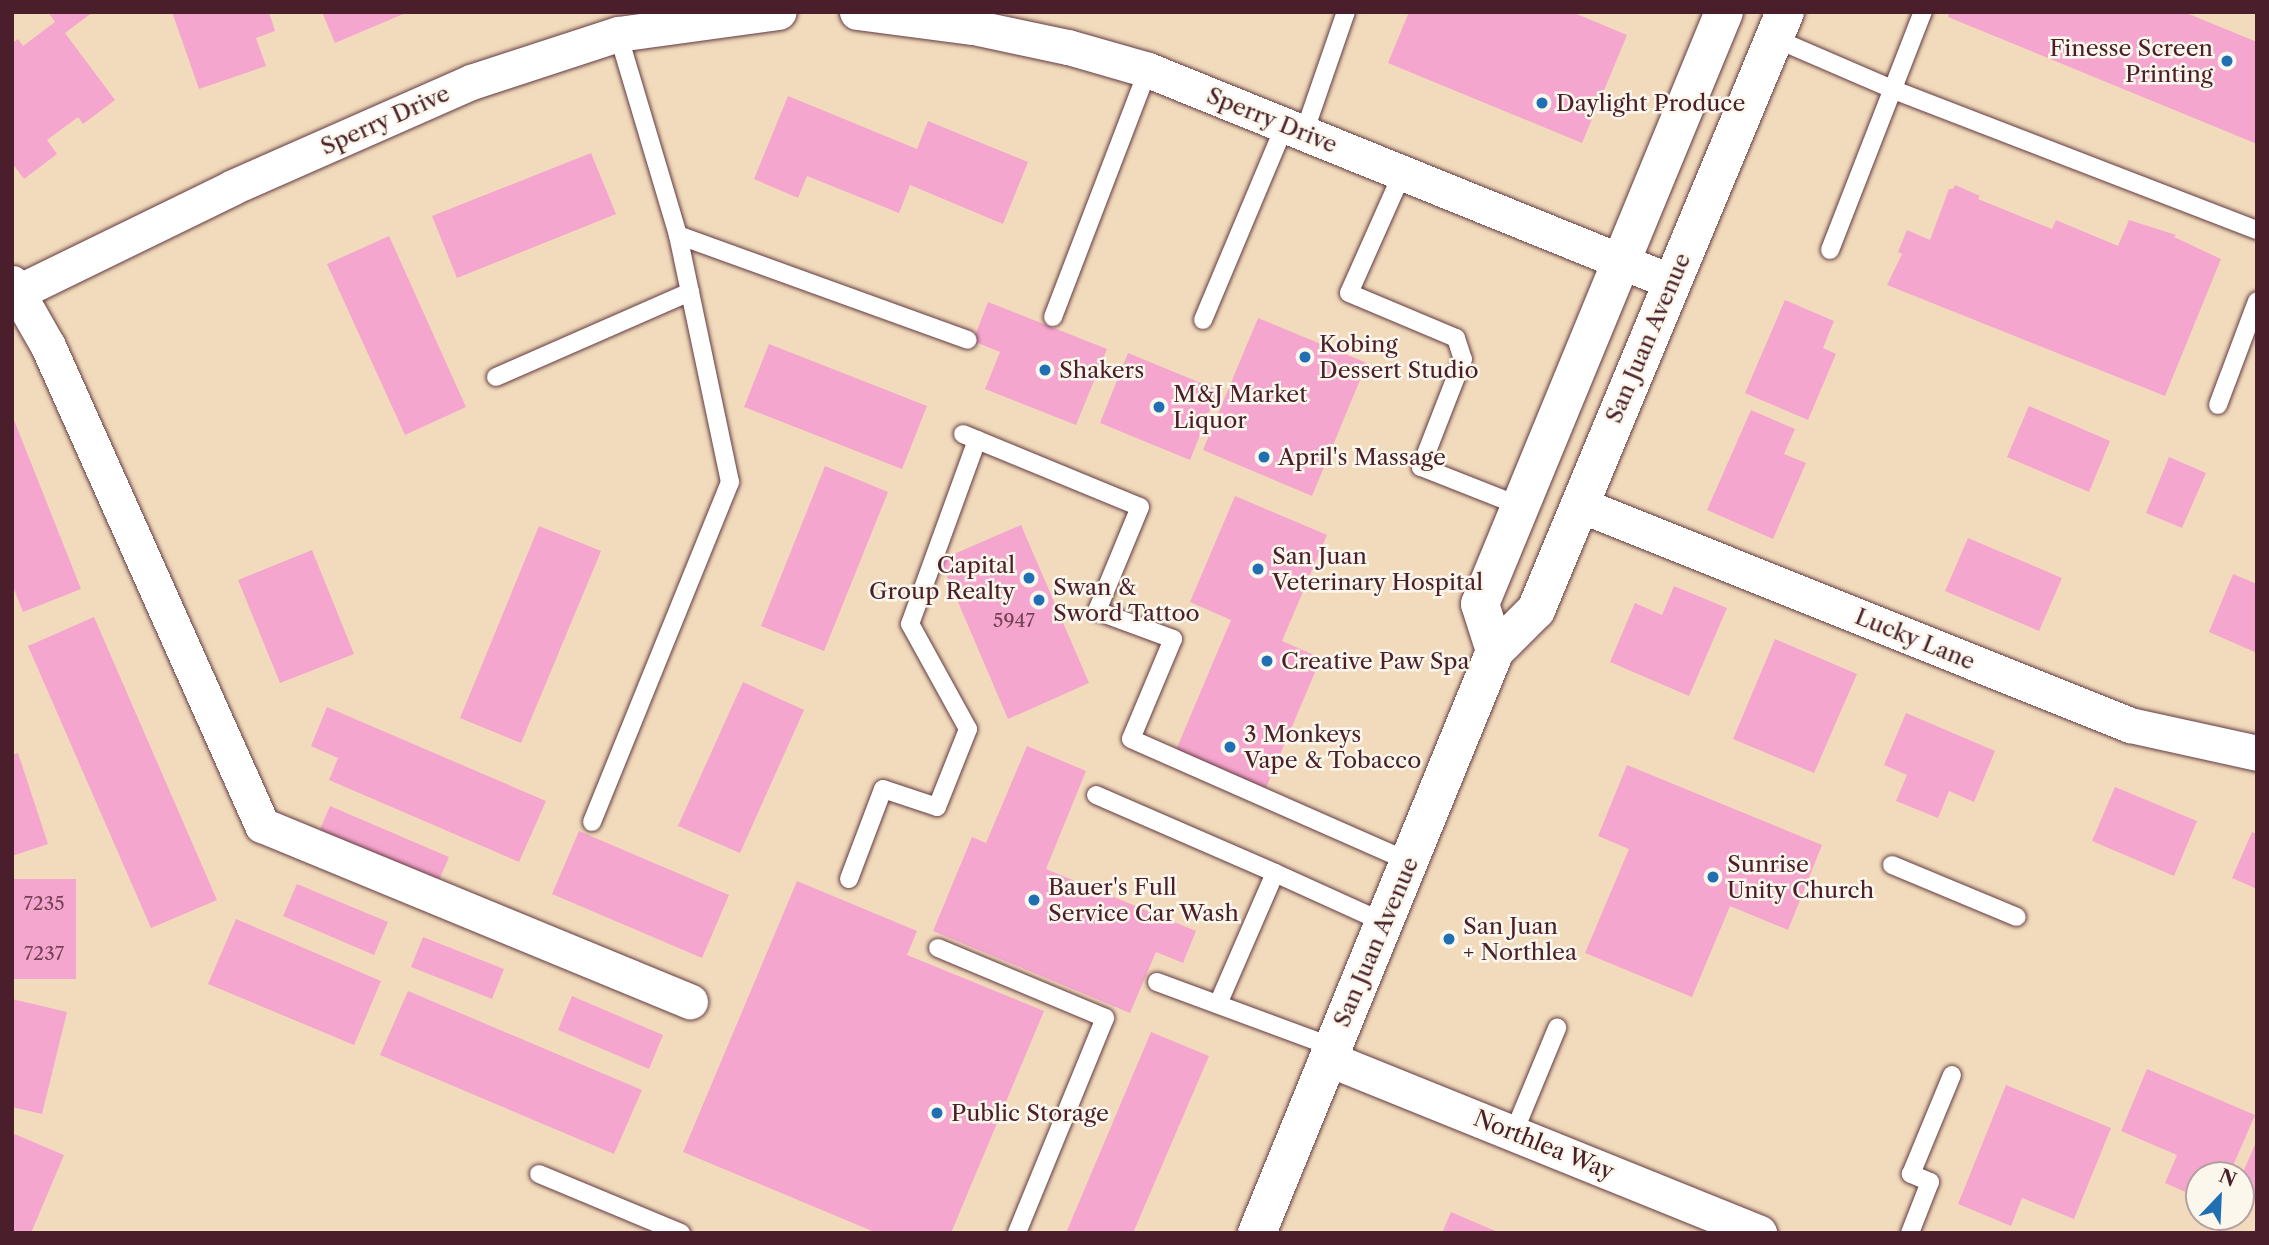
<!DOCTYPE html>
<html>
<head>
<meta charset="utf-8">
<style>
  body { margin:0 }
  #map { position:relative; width:2269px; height:1245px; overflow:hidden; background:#f2dbbc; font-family:"Libre Caslon Text",serif }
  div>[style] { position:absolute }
  .building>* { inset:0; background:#f5a6ce }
  .roads { filter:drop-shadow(0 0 2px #633b41) drop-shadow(0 0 2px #633b41) }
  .lane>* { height:18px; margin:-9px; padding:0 9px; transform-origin:9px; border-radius:9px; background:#fff }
  .street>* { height:35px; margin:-17.5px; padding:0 17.5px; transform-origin:17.5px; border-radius:17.5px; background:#fff }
  .secondary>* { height:38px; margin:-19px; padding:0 19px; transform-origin:19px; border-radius:19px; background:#fff }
  .dots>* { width:19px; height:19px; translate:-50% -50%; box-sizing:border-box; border:4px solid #fbf7ec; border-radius:50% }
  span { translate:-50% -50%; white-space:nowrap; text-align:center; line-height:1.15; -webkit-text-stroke:5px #fbf7ec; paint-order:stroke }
  .number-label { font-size:19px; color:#754154 }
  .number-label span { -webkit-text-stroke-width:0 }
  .poi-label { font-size:23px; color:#4a1f2b }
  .right { translate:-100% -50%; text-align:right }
  .left { translate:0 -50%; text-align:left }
  .street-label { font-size:23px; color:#4a1f2b }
  .frame { position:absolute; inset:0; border:14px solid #4a1f2b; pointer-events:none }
  .north { position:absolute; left:2185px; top:1161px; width:70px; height:70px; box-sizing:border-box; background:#fbf7ec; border:2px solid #b4a19f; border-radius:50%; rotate:23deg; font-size:19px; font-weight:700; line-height:28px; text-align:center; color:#4a1f2b }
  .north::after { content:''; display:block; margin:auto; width:24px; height:32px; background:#1f6fb2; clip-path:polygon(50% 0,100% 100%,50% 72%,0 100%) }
</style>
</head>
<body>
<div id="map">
  <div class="building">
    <div style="clip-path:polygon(48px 12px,93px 12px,65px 33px,115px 100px,83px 124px,78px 117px,47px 140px,57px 154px,24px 179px,12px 163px,12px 43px,18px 39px,23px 46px,55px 22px)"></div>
    <div style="clip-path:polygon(172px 12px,269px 12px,275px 31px,256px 38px,266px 66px,199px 89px)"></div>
    <div style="clip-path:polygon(322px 12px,408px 12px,335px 43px)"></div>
    <div style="clip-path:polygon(1409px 12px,1572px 12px,1627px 35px,1582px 143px,1388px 63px)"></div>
    <div style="clip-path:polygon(1949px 12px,2184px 12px,2257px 42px,2257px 144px,1948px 17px)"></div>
    <div style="clip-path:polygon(788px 96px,917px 149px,928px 121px,1028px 162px,1003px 224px,910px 185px,899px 213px,807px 176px,798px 198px,754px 179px)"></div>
    <div style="clip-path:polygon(591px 153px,616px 214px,457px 278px,432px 216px)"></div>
    <div style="clip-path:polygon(1955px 185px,1980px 196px,1978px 199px,2052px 229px,2056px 220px,2118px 246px,2129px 220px,2176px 235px,2174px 237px,2221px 259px,2165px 396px,1887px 285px,1902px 254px,1898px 252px,1907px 230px,1930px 240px,1949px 189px,1953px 189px)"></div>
    <div style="clip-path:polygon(389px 236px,466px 407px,405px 435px,327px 264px)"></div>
    <div style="clip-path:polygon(1785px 300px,1834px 321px,1823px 348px,1836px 354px,1808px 420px,1745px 393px)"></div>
    <div style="clip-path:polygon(988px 302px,1107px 349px,1076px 425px,985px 389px,1000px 352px,973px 341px)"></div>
    <div style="clip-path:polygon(1258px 318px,1367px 363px,1312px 496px,1203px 450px)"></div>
    <div style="clip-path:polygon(769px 344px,927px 406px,902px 469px,744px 407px)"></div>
    <div style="clip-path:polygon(1128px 353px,1218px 390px,1190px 460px,1100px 423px)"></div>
    <div style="clip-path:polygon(2029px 406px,2110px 441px,2089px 492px,2007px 457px)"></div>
    <div style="clip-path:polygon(1751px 410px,1795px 429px,1784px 454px,1806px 463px,1773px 539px,1707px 510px)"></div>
    <div style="clip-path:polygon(12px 415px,81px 589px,23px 612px,12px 584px)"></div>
    <div style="clip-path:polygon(2169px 457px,2206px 473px,2182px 528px,2146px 513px)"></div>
    <div style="clip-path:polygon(825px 466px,888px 492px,824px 651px,761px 626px)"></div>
    <div style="clip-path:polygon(1235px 496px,1327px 535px,1282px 641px,1321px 658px,1266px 788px,1176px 750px,1231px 620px,1190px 602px)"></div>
    <div style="clip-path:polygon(1021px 525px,1089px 683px,1008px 719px,940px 560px)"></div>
    <div style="clip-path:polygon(539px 526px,601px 551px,521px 743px,460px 718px)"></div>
    <div style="clip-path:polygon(1968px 538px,2062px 578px,2039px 631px,1945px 591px)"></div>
    <div style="clip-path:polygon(312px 550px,354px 654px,280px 683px,238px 580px)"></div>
    <div style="clip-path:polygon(2233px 574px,2257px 584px,2257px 653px,2209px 632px)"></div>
    <div style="clip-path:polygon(1674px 586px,1727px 608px,1689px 696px,1610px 662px,1635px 603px,1662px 615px)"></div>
    <div style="clip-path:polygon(94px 617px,217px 900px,151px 928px,28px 646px)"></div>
    <div style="clip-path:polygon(1775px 639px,1857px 674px,1814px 773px,1733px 739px)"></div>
    <div style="clip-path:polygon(743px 682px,804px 710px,740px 853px,678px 826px)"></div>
    <div style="clip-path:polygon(327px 707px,546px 801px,519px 862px,329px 780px,338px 758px,311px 746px)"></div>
    <div style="clip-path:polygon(1906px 713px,1995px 751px,1974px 802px,1949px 791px,1938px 818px,1896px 801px,1907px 775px,1884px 765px)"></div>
    <div style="clip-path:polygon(1027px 746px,1086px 771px,1046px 869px,1196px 931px,1183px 963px,1156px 952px,1130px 1013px,933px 931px,972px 837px,986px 843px)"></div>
    <div style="clip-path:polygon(18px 753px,48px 844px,12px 856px,12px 755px)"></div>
    <div style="clip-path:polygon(1627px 765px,1822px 845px,1788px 930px,1730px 906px,1692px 997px,1585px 953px,1629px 849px,1598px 836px)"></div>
    <div style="clip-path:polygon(2115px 787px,2197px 821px,2174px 876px,2092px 841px)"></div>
    <div style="clip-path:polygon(330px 806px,449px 857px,435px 889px,316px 839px)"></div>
    <div style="clip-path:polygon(579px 831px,729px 895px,702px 958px,552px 894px)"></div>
    <div style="clip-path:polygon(2252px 832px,2257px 834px,2257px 889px,2232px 878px)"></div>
    <div style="clip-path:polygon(12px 879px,76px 879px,76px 979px,12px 979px)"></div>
    <div style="clip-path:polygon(797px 881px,917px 931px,907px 955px,1044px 1011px,951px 1233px,877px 1233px,683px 1152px)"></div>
    <div style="clip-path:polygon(297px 884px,388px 922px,374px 955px,283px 916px)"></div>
    <div style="clip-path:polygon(236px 919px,381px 981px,354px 1045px,208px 984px)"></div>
    <div style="clip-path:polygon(423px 937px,504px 969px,492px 999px,411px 967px)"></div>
    <div style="clip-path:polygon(408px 991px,642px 1090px,614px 1154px,380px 1055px)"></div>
    <div style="clip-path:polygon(572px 996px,663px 1035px,649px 1069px,558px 1030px)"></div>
    <div style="clip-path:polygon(12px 999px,67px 1012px,42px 1114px,12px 1107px)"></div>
    <div style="clip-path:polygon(1151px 1032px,1209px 1056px,1133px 1233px,1066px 1233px)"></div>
    <div style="clip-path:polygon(2147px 1069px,2255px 1115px,2229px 1175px,2199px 1175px,2199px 1198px,2165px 1183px,2177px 1155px,2121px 1131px)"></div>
    <div style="clip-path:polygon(2006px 1085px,2111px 1128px,2074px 1219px,2022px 1198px,2011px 1226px,1958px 1204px)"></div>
    <div style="clip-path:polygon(12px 1133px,64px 1155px,31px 1233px,12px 1233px)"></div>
    <div style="clip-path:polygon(2257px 1140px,2257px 1201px,2241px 1194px,2241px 1177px)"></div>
    <div style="clip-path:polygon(1451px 1212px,1500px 1233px,1442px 1233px)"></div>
  </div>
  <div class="roads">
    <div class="lane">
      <div style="left:1774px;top:38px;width:131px;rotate:23.4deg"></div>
      <div style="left:1894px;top:90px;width:389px;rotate:21.1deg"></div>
      <div style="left:1304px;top:133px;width:128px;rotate:-70.9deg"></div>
      <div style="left:1402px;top:174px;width:130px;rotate:114deg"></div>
      <div style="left:1349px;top:293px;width:116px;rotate:22.8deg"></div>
      <div style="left:1456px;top:338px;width:22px;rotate:72deg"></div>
      <div style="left:1463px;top:359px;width:116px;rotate:111.3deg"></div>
      <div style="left:1421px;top:467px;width:106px;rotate:21.5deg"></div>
      <div style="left:678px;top:235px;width:308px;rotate:19.9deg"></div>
      <div style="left:1830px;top:250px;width:256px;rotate:-68.7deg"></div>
      <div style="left:1053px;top:317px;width:265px;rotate:-69deg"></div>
      <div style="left:1203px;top:320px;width:212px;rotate:-67.2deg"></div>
      <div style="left:496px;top:377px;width:212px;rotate:-23.7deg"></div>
      <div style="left:2218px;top:405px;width:111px;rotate:-69.4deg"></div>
      <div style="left:963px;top:434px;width:191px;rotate:22.4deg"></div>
      <div style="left:1140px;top:507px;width:113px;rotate:112.5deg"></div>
      <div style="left:1097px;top:611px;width:81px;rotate:20.2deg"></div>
      <div style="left:1173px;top:639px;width:108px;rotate:112.8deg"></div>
      <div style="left:1131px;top:739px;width:305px;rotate:23.8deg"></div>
      <div style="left:1096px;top:795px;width:195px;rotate:23.5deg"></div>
      <div style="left:1275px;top:873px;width:143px;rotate:113.5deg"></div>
      <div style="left:592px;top:822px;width:367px;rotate:-67.9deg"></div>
      <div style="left:730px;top:482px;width:252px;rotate:-101.9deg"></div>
      <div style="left:678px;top:235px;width:210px;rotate:-106.6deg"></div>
      <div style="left:1892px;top:865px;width:135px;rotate:22.6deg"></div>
      <div style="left:1275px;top:873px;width:121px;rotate:24.4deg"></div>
      <div style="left:849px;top:879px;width:96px;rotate:-69.3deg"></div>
      <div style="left:883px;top:789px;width:57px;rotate:18.4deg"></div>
      <div style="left:937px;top:807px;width:84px;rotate:-68.3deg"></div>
      <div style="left:968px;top:729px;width:120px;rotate:-118.9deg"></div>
      <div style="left:910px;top:624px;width:196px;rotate:-70deg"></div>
      <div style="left:938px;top:948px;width:181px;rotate:22.7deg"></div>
      <div style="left:1105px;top:1018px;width:232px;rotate:112.3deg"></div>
      <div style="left:1157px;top:982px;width:188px;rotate:20.3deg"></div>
      <div style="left:1514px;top:1132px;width:113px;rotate:-67.5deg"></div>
      <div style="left:539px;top:1174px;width:154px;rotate:22.6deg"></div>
      <div style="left:1910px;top:1233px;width:55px;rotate:-68.6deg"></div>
      <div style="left:1930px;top:1182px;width:21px;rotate:-157deg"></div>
      <div style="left:1911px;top:1174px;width:107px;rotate:-67.5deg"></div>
    </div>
    <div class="street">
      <div style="left:857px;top:12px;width:117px;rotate:7.4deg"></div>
      <div style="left:973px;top:27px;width:97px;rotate:11.9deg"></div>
      <div style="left:1068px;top:47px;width:83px;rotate:16deg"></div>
      <div style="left:1148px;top:70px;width:565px;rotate:22.03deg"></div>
      <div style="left:12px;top:283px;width:73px;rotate:60.3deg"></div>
      <div style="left:48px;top:346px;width:525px;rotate:65.93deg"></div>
      <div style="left:262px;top:825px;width:463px;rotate:22.4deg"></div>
      <div style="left:12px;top:295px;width:246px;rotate:-26deg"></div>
      <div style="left:233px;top:187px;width:260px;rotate:-23.8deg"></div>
      <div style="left:471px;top:82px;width:155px;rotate:-18.1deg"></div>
      <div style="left:618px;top:34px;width:162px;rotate:-7.8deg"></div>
      <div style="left:1578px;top:504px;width:595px;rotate:21.82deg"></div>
      <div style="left:2130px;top:725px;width:130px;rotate:12.4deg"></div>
      <div style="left:1329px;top:1059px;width:464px;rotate:22deg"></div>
    </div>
    <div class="secondary">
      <div style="left:1495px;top:651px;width:49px;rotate:-107.7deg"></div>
      <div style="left:1480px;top:604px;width:640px;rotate:-67.6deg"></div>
      <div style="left:1257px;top:1233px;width:629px;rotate:-67.76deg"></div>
      <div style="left:1495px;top:651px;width:58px;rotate:-45deg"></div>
      <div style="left:1536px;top:610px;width:648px;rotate:-67.39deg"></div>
    </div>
  </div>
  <div class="dots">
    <div style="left:2227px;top:61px;background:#1f6fb2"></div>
    <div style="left:1542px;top:103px;background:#1f6fb2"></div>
    <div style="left:1305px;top:357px;background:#1f6fb2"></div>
    <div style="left:1045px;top:370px;background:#1f6fb2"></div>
    <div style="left:1159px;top:407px;background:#1f6fb2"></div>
    <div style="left:1264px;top:457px;background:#1f6fb2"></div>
    <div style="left:1258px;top:569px;background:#1f6fb2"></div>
    <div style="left:1029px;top:578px;background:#1f6fb2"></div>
    <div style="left:1039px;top:600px;background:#1f6fb2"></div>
    <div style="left:1267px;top:661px;background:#1f6fb2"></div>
    <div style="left:1230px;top:747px;background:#1f6fb2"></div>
    <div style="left:1713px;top:877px;background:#1f6fb2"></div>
    <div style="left:1034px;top:900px;background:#1f6fb2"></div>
    <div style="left:1449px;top:939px;background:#1f6fb2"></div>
    <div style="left:937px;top:1113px;background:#1f6fb2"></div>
  </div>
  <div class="number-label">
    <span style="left:1014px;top:621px">5947</span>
    <span style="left:44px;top:904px">7235</span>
    <span style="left:44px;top:954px">7237</span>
  </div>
  <div class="poi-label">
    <span class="right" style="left:2213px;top:61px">Finesse Screen<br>Printing</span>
    <span class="left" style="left:1556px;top:103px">Daylight Produce</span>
    <span class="left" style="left:1319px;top:357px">Kobing<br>Dessert Studio</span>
    <span class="left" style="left:1059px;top:370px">Shakers</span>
    <span class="left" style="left:1173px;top:407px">M&amp;J Market<br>Liquor</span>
    <span class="left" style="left:1278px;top:457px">April's Massage</span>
    <span class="left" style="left:1272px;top:569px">San Juan<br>Veterinary Hospital</span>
    <span class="right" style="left:1015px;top:578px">Capital<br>Group Realty</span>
    <span class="left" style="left:1053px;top:600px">Swan &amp;<br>Sword Tattoo</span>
    <span class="left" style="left:1281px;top:661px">Creative Paw Spa</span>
    <span class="left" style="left:1244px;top:747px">3 Monkeys<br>Vape &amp; Tobacco</span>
    <span class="left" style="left:1727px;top:877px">Sunrise<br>Unity Church</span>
    <span class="left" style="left:1048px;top:900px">Bauer's Full<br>Service Car Wash</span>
    <span class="left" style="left:1463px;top:939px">San Juan<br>+ Northlea</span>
    <span class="left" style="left:951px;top:1113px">Public Storage</span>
  </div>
  <div class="street-label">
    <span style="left:385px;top:120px;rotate:-24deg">Sperry Drive</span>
    <span style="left:1272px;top:120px;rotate:22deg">Sperry Drive</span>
    <span style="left:1648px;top:338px;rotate:-67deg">San Juan Avenue</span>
    <span style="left:1915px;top:639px;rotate:22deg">Lucky Lane</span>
    <span style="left:1376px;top:942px;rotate:-67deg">San Juan Avenue</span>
    <span style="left:1544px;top:1145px;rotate:22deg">Northlea Way</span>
  </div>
  <div class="frame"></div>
  <div class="north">N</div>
</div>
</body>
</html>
